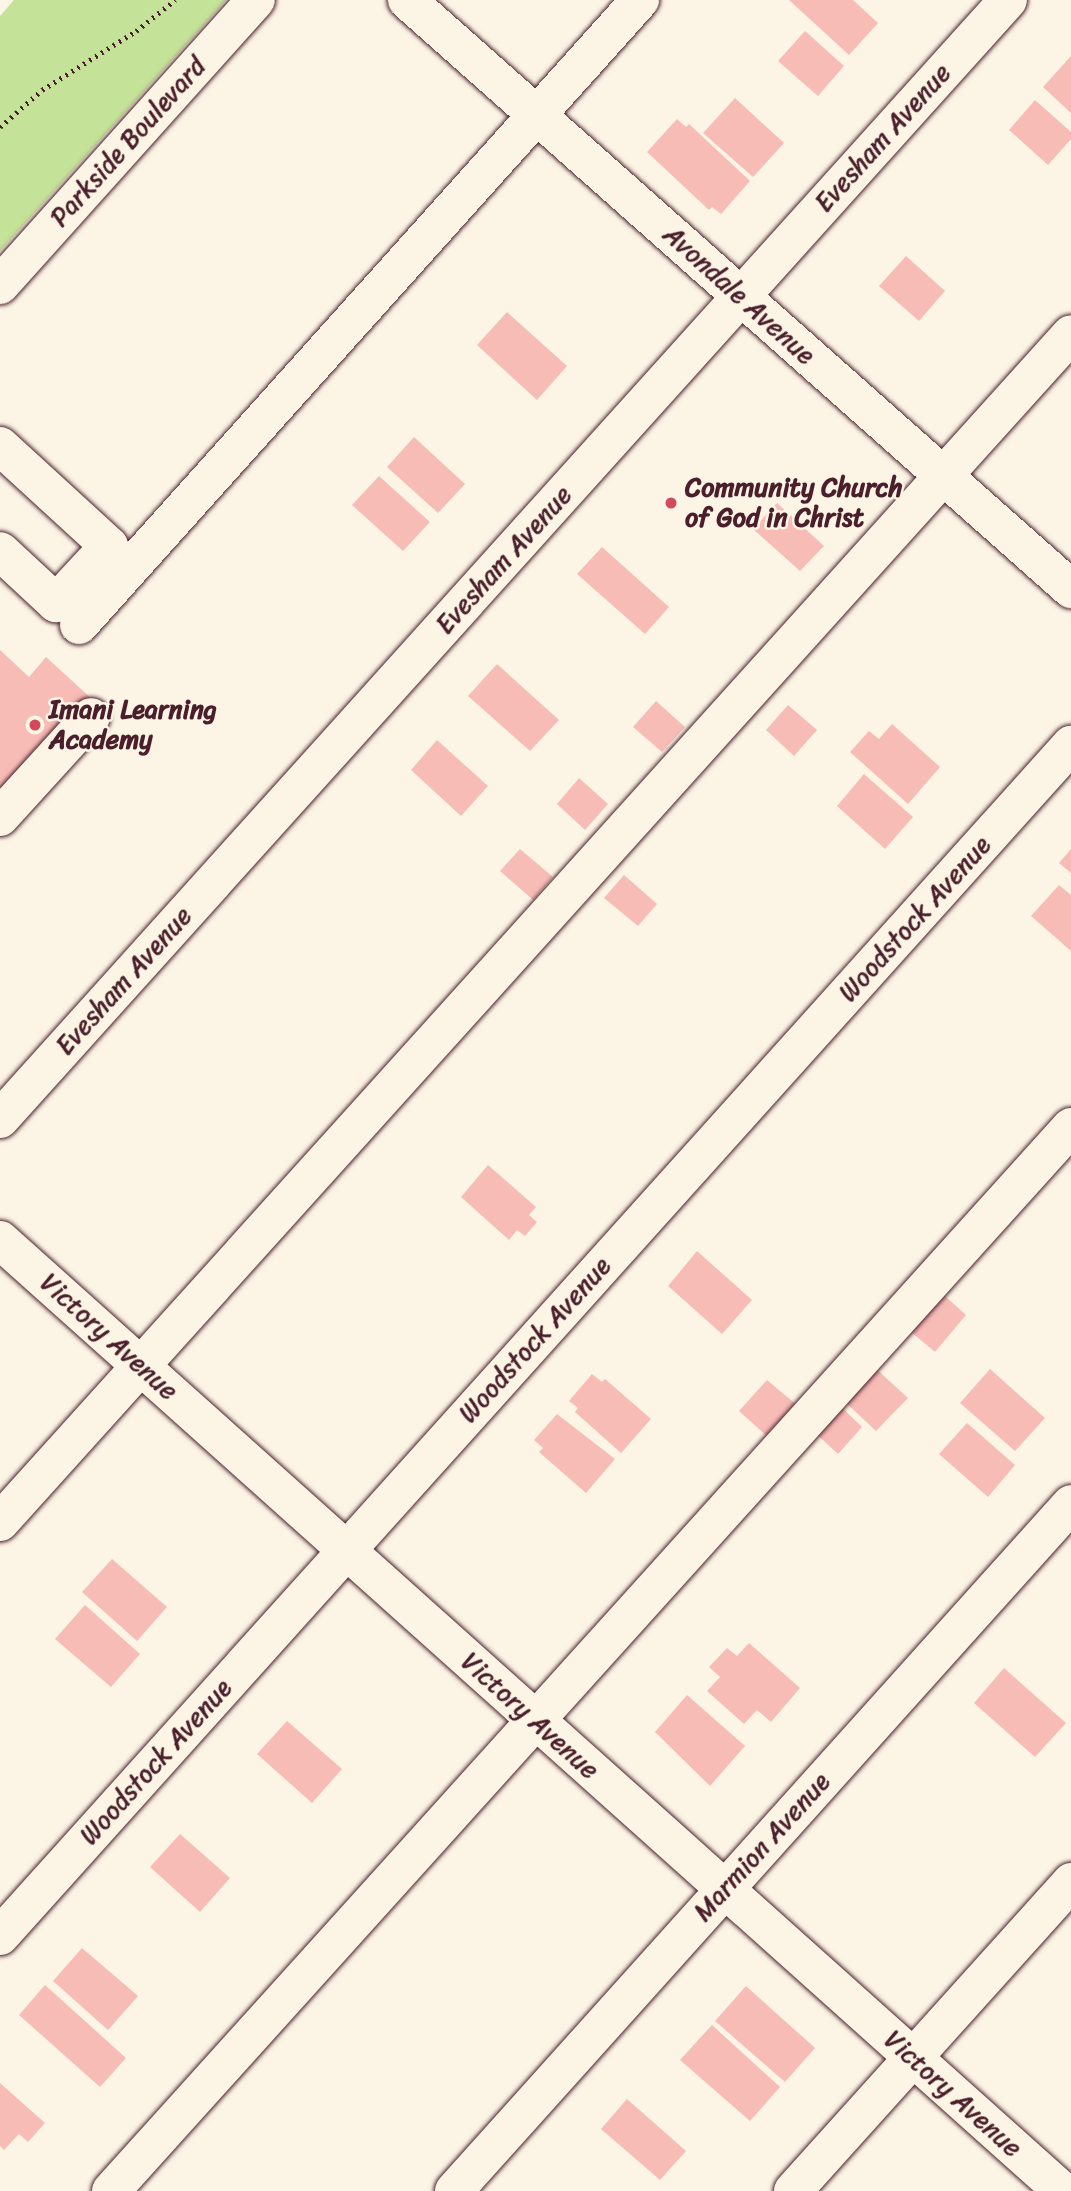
<!DOCTYPE html>
<html>
<head>
<meta charset="utf-8">
<style>
  body { margin:0 }
  #map { position:relative; width:1071px; height:2191px; overflow:hidden; background:#fcf5e5; font-family:Sriracha,sans-serif }
  div>[style] { position:absolute }
  .green>* { inset:0; background:#c5e299 }
  .building>* { inset:0; background:#f8bcb7 }
  .path>* { height:4.5px; margin-top:-2.25px; transform-origin:0; background:repeating-linear-gradient(90deg,#4a1f2b 0 2px,transparent 0 7px) }
  .roads { filter:drop-shadow(0 0 2px #4a1f2b) drop-shadow(0 0 2px #4a1f2b) }
  .minor>* { height:38px; margin:-19px; padding:0 19px; transform-origin:19px; border-radius:19px; background:#fcf5e5 }
  .dots>* { width:19px; height:19px; translate:-50% -50%; box-sizing:border-box; border:4px solid #fcf5e5; border-radius:50% }
  span { translate:-50% -50%; white-space:nowrap; text-align:center; line-height:1.15; -webkit-text-stroke:5px #fcf5e5; paint-order:stroke }
  .street-label { font-size:26px; color:#4a1f2b }
  .poi-label { font-size:26px; color:#4a1f2b; font-weight:700 }
  .left { translate:0 -50%; text-align:left }
</style>
</head>
<body>
<div id="map">
  <div class="green">
    <div style="clip-path:polygon(14px 0,226px 0,0 251px,0 16px)"></div>
  </div>
  <div class="building">
    <div style="clip-path:polygon(789px 0,853px 0,878px 23px,849px 55px)"></div>
    <div style="clip-path:polygon(805px 31px,844px 66px,818px 96px,778px 61px)"></div>
    <div style="clip-path:polygon(1071px 56px,1071px 113px,1043px 87px)"></div>
    <div style="clip-path:polygon(735px 98px,784px 143px,753px 177px,703px 133px)"></div>
    <div style="clip-path:polygon(1035px 100px,1071px 132px,1071px 139px,1048px 165px,1009px 130px)"></div>
    <div style="clip-path:polygon(677px 119px,686px 127px,689px 124px,750px 181px,721px 214px,712px 207px,709px 210px,647px 152px)"></div>
    <div style="clip-path:polygon(906px 256px,945px 291px,919px 321px,879px 286px)"></div>
    <div style="clip-path:polygon(507px 312px,567px 366px,537px 400px,477px 345px)"></div>
    <div style="clip-path:polygon(414px 437px,465px 484px,438px 513px,387px 467px)"></div>
    <div style="clip-path:polygon(379px 476px,430px 522px,403px 551px,352px 505px)"></div>
    <div style="clip-path:polygon(777px 503px,824px 546px,800px 571px,753px 529px)"></div>
    <div style="clip-path:polygon(602px 547px,669px 607px,645px 634px,577px 574px)"></div>
    <div style="clip-path:polygon(0 650px,29px 677px,46px 657px,93px 700px,0 805px)"></div>
    <div style="clip-path:polygon(497px 664px,559px 720px,530px 751px,468px 696px)"></div>
    <div style="clip-path:polygon(656px 701px,685px 727px,662px 752px,633px 727px)"></div>
    <div style="clip-path:polygon(788px 705px,817px 730px,794px 756px,766px 730px)"></div>
    <div style="clip-path:polygon(892px 724px,940px 767px,908px 804px,850px 752px,869px 731px,879px 739px)"></div>
    <div style="clip-path:polygon(437px 740px,488px 786px,461px 816px,411px 770px)"></div>
    <div style="clip-path:polygon(864px 774px,913px 817px,885px 849px,837px 806px)"></div>
    <div style="clip-path:polygon(579px 778px,608px 804px,585px 830px,557px 804px)"></div>
    <div style="clip-path:polygon(520px 849px,553px 877px,533px 900px,500px 871px)"></div>
    <div style="clip-path:polygon(1071px 849px,1071px 873px,1059px 863px)"></div>
    <div style="clip-path:polygon(624px 875px,657px 904px,638px 926px,604px 898px)"></div>
    <div style="clip-path:polygon(1059px 885px,1071px 895px,1071px 951px,1031px 916px)"></div>
    <div style="clip-path:polygon(488px 1165px,536px 1207px,529px 1215px,537px 1222px,525px 1236px,517px 1230px,509px 1240px,461px 1197px)"></div>
    <div style="clip-path:polygon(697px 1251px,752px 1300px,722px 1334px,668px 1286px)"></div>
    <div style="clip-path:polygon(936px 1288px,966px 1315px,935px 1352px,904px 1326px)"></div>
    <div style="clip-path:polygon(874px 1367px,908px 1398px,876px 1431px,843px 1400px)"></div>
    <div style="clip-path:polygon(990px 1369px,1045px 1418px,1015px 1451px,960px 1403px)"></div>
    <div style="clip-path:polygon(592px 1374px,602px 1382px,605px 1379px,651px 1419px,621px 1453px,575px 1412px,578px 1408px,569px 1401px)"></div>
    <div style="clip-path:polygon(767px 1380px,798px 1406px,769px 1438px,739px 1411px)"></div>
    <div style="clip-path:polygon(835px 1401px,862px 1427px,838px 1454px,810px 1428px)"></div>
    <div style="clip-path:polygon(557px 1414px,615px 1459px,586px 1493px,539px 1452px,543px 1448px,534px 1440px)"></div>
    <div style="clip-path:polygon(967px 1423px,1015px 1465px,988px 1497px,939px 1454px)"></div>
    <div style="clip-path:polygon(112px 1559px,167px 1607px,137px 1641px,82px 1592px)"></div>
    <div style="clip-path:polygon(85px 1605px,140px 1654px,111px 1687px,55px 1639px)"></div>
    <div style="clip-path:polygon(749px 1643px,800px 1688px,771px 1722px,757px 1710px,744px 1724px,707px 1691px,720px 1677px,709px 1667px,727px 1648px,737px 1656px)"></div>
    <div style="clip-path:polygon(1004px 1668px,1066px 1723px,1035px 1757px,974px 1703px)"></div>
    <div style="clip-path:polygon(687px 1695px,745px 1746px,710px 1786px,655px 1732px)"></div>
    <div style="clip-path:polygon(287px 1721px,342px 1769px,312px 1803px,257px 1754px)"></div>
    <div style="clip-path:polygon(180px 1834px,230px 1878px,200px 1912px,150px 1867px)"></div>
    <div style="clip-path:polygon(82px 1948px,138px 1996px,108px 2030px,53px 1981px)"></div>
    <div style="clip-path:polygon(45px 1985px,126px 2058px,100px 2087px,19px 2015px)"></div>
    <div style="clip-path:polygon(746px 1986px,815px 2048px,785px 2082px,715px 2021px)"></div>
    <div style="clip-path:polygon(712px 2025px,780px 2087px,750px 2121px,680px 2060px)"></div>
    <div style="clip-path:polygon(0 2083px,45px 2123px,28px 2142px,19px 2134px,4px 2150px,0 2146px)"></div>
    <div style="clip-path:polygon(627px 2099px,686px 2151px,660px 2180px,601px 2129px)"></div>
  </div>
  <div class="path">
    <div style="left:0;top:127px;width:56px;rotate:-41.4deg"></div>
    <div style="left:42px;top:90px;width:111px;rotate:-32.1deg"></div>
    <div style="left:136px;top:31px;width:50px;rotate:-38.5deg"></div>
  </div>
  <div class="roads">
    <div class="minor">
      <div style="left:407px;top:0;width:888px;rotate:41.57deg"></div>
      <div style="left:0;top:285px;width:383px;rotate:-48.1deg"></div>
      <div style="left:0;top:446px;width:148px;rotate:42.5deg"></div>
      <div style="left:109px;top:546px;width:78px;rotate:132.9deg"></div>
      <div style="left:56px;top:603px;width:76px;rotate:-137.1deg"></div>
      <div style="left:79px;top:625px;width:840px;rotate:-48.09deg"></div>
      <div style="left:0;top:817px;width:135px;rotate:-47.7deg"></div>
      <div style="left:0;top:1119px;width:1506px;rotate:-47.99deg"></div>
      <div style="left:0;top:1240px;width:1426px;rotate:41.84deg"></div>
      <div style="left:0;top:1522px;width:1599px;rotate:-47.96deg"></div>
      <div style="left:0;top:1936px;width:1602px;rotate:-48.04deg"></div>
      <div style="left:111px;top:2191px;width:1433px;rotate:-47.94deg"></div>
      <div style="left:454px;top:2191px;width:923px;rotate:-48.07deg"></div>
      <div style="left:793px;top:2191px;width:416px;rotate:-48deg"></div>
    </div>
  </div>
  <div class="dots">
    <div style="left:671px;top:503px;background:#d1495b"></div>
    <div style="left:35px;top:725px;background:#d1495b"></div>
  </div>
  <div class="street-label">
    <span style="left:883px;top:138px;rotate:-48deg">Evesham Avenue</span>
    <span style="left:128px;top:142px;rotate:-48deg">Parkside Boulevard</span>
    <span style="left:739px;top:295px;rotate:42deg">Avondale Avenue</span>
    <span style="left:504px;top:560px;rotate:-48deg">Evesham Avenue</span>
    <span style="left:915px;top:919px;rotate:-48deg">Woodstock Avenue</span>
    <span style="left:124px;top:981px;rotate:-48deg">Evesham Avenue</span>
    <span style="left:109px;top:1337px;rotate:42deg">Victory Avenue</span>
    <span style="left:535px;top:1340px;rotate:-48deg">Woodstock Avenue</span>
    <span style="left:530px;top:1716px;rotate:42deg">Victory Avenue</span>
    <span style="left:156px;top:1762px;rotate:-48deg">Woodstock Avenue</span>
    <span style="left:762px;top:1847px;rotate:-48deg">Marmion Avenue</span>
    <span style="left:953px;top:2094px;rotate:42deg">Victory Avenue</span>
  </div>
  <div class="poi-label">
    <span class="left" style="left:685px;top:503px">Community Church<br>of God in Christ</span>
    <span class="left" style="left:49px;top:725px">Imani Learning<br>Academy</span>
  </div>
</div>
</body>
</html>
